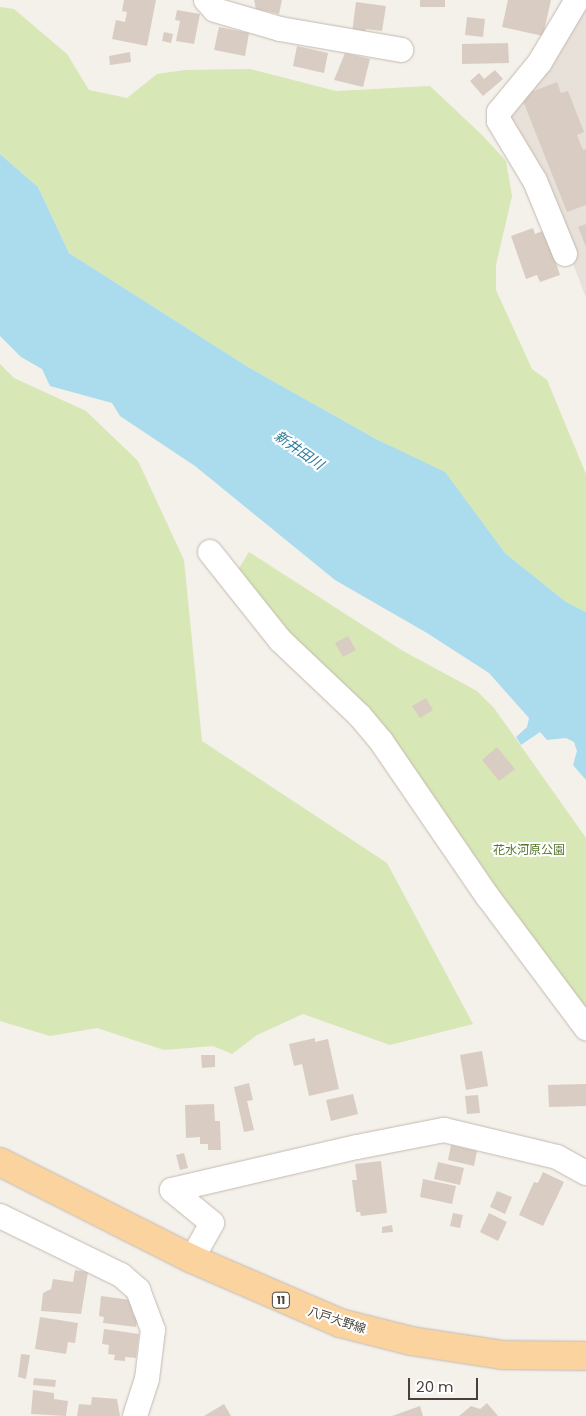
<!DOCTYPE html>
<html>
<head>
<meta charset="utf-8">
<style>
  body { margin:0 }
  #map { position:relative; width:586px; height:1416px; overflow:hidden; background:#f4f0ea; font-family:Poppins,"Noto Sans JP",sans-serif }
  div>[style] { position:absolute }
  .residential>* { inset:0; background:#e8e1d9 }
  .green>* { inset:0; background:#d7e7b5 }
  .water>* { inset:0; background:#aadcee }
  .building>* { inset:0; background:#d9cdc3 }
  .roads { filter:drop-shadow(0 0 1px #c3b9b0) drop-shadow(0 0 1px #c3b9b0) }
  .street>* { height:24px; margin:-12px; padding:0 12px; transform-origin:12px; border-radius:12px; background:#fff }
  .primary>* { height:28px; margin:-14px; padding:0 14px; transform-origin:14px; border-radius:14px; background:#fad39e }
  span { translate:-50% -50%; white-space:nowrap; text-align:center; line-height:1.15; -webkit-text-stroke:4px #fff; paint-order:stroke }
  .shield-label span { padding:1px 4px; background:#fff; border:1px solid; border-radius:4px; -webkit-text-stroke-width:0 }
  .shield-label { font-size:11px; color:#484039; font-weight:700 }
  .park-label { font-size:12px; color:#55782d }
  .street-label { font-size:12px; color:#484039 }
  .water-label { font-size:14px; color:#307b99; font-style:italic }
  .scale { position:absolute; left:408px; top:1378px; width:70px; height:22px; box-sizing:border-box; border:2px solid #484039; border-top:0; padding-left:6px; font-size:15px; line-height:18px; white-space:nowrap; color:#484039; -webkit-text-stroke:4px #fff; paint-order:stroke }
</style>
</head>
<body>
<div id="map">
  <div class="residential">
    <div style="clip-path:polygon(586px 1px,586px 298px,546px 192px,510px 123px,513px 105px)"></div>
  </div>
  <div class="green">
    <div style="clip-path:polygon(0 7px,14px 9px,67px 54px,89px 90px,127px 98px,157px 74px,185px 70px,250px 69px,336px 91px,430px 86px,483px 136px,506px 161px,512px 196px,496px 265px,496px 290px,532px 369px,547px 380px,586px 474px,586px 612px,566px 602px,505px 553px,444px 472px,376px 439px,248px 367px,69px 253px,38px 187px,0 154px)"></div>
    <div style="clip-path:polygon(0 364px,14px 378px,86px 411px,138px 461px,184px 560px,202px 741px,387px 863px,473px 1024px,390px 1045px,303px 1014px,257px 1035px,232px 1054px,213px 1046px,164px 1050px,97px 1028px,50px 1036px,0 1021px)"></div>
    <div style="clip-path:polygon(249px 552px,403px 651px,477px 691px,494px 708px,586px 838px,586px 1013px,306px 655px,234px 576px)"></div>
  </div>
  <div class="water">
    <div style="clip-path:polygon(0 154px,38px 187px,69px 253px,248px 367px,376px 439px,445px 472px,505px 553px,566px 602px,586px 612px,586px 780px,573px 765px,577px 751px,574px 742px,566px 738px,547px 740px,540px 732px,521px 745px,516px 737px,527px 727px,529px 718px,489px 673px,427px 633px,335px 580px,195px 466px,120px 416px,112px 403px,50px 386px,42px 369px,21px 357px,0 336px)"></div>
  </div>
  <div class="building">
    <div style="clip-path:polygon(124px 0,156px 0,147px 46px,112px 39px,116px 20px,125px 22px,127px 12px,122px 11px)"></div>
    <div style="clip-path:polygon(254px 0,282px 0,279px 14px,256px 9px)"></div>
    <div style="clip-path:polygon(420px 0,445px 0,445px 7px,420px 7px)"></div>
    <div style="clip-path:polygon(508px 0,551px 0,543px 36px,502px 27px)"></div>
    <div style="clip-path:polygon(356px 2px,386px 6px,382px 31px,366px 29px,365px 35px,352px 33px)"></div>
    <div style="clip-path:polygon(177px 10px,200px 14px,194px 44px,176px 41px,180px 21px,175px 20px)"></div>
    <div style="clip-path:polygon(467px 17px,485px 19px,483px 37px,465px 35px)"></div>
    <div style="clip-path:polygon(219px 27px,249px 33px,245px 56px,214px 50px)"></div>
    <div style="clip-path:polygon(164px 32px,173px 34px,171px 43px,162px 41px)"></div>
    <div style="clip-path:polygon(508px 43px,509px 63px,462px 64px,462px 44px)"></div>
    <div style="clip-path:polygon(297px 46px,328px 53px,324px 73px,293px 66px)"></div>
    <div style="clip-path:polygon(130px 52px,131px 62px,110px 65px,109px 56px)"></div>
    <div style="clip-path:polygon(345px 53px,370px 59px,363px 87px,334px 80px)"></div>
    <div style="clip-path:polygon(495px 70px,503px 79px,483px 96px,470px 81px,479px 73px,484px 79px)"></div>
    <div style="clip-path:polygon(557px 82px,561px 93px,568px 91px,584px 132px,577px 135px,583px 150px,586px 149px,586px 205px,567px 212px,521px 96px)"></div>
    <div style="clip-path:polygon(586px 224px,586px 247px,578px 227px)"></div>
    <div style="clip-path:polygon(533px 228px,535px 234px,545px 230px,560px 275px,540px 282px,537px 275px,526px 279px,511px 236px)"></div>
    <div style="clip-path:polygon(348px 636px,356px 650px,343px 657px,335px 643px)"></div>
    <div style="clip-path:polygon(426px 698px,433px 710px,420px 718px,412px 706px)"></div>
    <div style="clip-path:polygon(497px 747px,515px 769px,499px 781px,482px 760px)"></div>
    <div style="clip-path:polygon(315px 1038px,315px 1042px,328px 1039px,339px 1089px,309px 1096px,302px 1064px,294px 1066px,289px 1044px)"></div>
    <div style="clip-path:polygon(482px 1051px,488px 1086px,466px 1090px,460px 1055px)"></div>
    <div style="clip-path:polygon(201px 1055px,215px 1055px,215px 1067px,202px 1068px)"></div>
    <div style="clip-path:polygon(249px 1083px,253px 1100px,247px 1101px,254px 1130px,244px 1132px,234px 1087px)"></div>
    <div style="clip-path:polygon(586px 1084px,586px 1106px,549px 1107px,548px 1085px)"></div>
    <div style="clip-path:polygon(353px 1094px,358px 1114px,331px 1121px,326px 1100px)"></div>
    <div style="clip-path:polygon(478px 1095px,480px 1113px,467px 1114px,465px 1096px)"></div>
    <div style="clip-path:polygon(214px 1104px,215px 1121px,220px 1121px,221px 1150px,208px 1150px,208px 1144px,200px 1144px,200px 1137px,186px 1138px,185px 1105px)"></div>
    <div style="clip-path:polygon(451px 1145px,477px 1151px,474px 1166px,448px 1160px)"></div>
    <div style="clip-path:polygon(184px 1153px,188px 1168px,180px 1170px,176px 1155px)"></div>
    <div style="clip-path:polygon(381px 1161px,387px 1213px,361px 1216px,360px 1212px,356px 1212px,352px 1180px,357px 1180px,355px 1164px)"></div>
    <div style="clip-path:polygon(438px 1162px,464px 1168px,460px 1185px,434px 1179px)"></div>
    <div style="clip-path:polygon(543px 1172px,564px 1182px,543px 1226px,519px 1215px,534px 1182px,538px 1183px)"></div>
    <div style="clip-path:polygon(423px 1179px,456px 1186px,452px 1204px,420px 1197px)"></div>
    <div style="clip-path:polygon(497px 1191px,512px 1197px,505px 1214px,490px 1207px)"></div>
    <div style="clip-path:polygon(453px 1213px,463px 1215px,460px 1228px,450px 1226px)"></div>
    <div style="clip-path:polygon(489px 1213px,507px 1222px,498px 1241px,480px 1232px)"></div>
    <div style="clip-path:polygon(392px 1225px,393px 1232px,382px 1233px,382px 1227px)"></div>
    <div style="clip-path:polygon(75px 1270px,88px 1272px,81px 1314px,41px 1311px,43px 1293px,51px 1289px,53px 1279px,73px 1282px)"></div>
    <div style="clip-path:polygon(101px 1296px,131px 1300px,133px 1315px,138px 1315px,136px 1327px,103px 1323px,104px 1317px,99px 1316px)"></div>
    <div style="clip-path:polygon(40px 1317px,78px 1323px,75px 1343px,68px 1342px,66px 1354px,35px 1349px)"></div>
    <div style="clip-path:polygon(104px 1329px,139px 1334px,136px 1358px,125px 1357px,125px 1361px,114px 1360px,115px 1355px,108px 1354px,109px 1345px,102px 1344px)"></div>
    <div style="clip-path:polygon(21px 1354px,30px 1355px,26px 1379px,18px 1377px)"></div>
    <div style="clip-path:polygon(34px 1378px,56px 1380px,55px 1387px,33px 1385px)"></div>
    <div style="clip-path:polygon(33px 1390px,54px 1393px,54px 1399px,68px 1401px,66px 1416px,31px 1414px)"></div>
    <div style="clip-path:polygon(92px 1397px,117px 1399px,120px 1416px,77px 1416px,79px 1404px,91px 1405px)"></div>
    <div style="clip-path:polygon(487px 1403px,498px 1416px,459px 1416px,471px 1406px,480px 1409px)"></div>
    <div style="clip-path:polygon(224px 1404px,231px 1416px,204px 1416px)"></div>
    <div style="clip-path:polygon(420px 1406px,423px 1416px,392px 1416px)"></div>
  </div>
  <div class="roads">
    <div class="street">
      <div style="left:206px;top:0;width:13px;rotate:48deg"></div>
      <div style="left:215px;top:10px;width:68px;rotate:16.3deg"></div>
      <div style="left:280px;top:29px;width:123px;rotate:9.8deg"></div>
      <div style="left:565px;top:254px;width:79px;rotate:-112.3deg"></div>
      <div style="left:535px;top:181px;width:70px;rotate:-121deg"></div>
      <div style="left:499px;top:121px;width:9px;rotate:-90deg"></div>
      <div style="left:499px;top:112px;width:65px;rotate:-50.6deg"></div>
      <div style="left:540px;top:62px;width:72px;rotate:-59.2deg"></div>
      <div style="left:210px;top:552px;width:112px;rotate:51.5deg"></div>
      <div style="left:280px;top:640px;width:110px;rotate:43.5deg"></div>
      <div style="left:360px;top:716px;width:33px;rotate:50deg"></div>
      <div style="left:381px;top:741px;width:189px;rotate:55.6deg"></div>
      <div style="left:488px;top:897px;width:164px;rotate:53.2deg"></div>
      <div style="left:0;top:1216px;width:135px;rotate:26deg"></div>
      <div style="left:121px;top:1275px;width:23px;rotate:41deg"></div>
      <div style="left:138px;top:1290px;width:43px;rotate:69.4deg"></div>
      <div style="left:153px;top:1330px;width:49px;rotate:97deg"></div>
      <div style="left:147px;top:1379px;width:39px;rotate:108deg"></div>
      <div style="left:192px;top:1259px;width:41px;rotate:-60.9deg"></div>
      <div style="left:212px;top:1223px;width:52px;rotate:-140.5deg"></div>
      <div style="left:172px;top:1190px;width:190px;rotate:-13.1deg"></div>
      <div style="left:357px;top:1147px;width:89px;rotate:-11.1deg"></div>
      <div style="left:444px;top:1130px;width:116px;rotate:13.4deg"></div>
      <div style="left:557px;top:1157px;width:33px;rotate:29deg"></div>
    </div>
    <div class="primary">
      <div style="left:0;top:1162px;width:215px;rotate:26.8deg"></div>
      <div style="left:192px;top:1259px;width:161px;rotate:23.4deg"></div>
      <div style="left:340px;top:1323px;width:73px;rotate:14.2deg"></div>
      <div style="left:411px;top:1341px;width:92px;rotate:8.7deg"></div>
      <div style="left:502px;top:1355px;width:84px;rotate:0.7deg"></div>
    </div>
  </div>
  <div class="shield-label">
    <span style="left:281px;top:1300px">11</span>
  </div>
  <div class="park-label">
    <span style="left:529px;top:850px">花水河原公園</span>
  </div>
  <div class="street-label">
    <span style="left:337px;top:1320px;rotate:18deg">八戸大野線</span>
  </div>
  <div class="water-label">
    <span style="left:299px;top:450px;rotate:35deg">新井田川</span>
  </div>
  <div class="scale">20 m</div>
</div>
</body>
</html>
